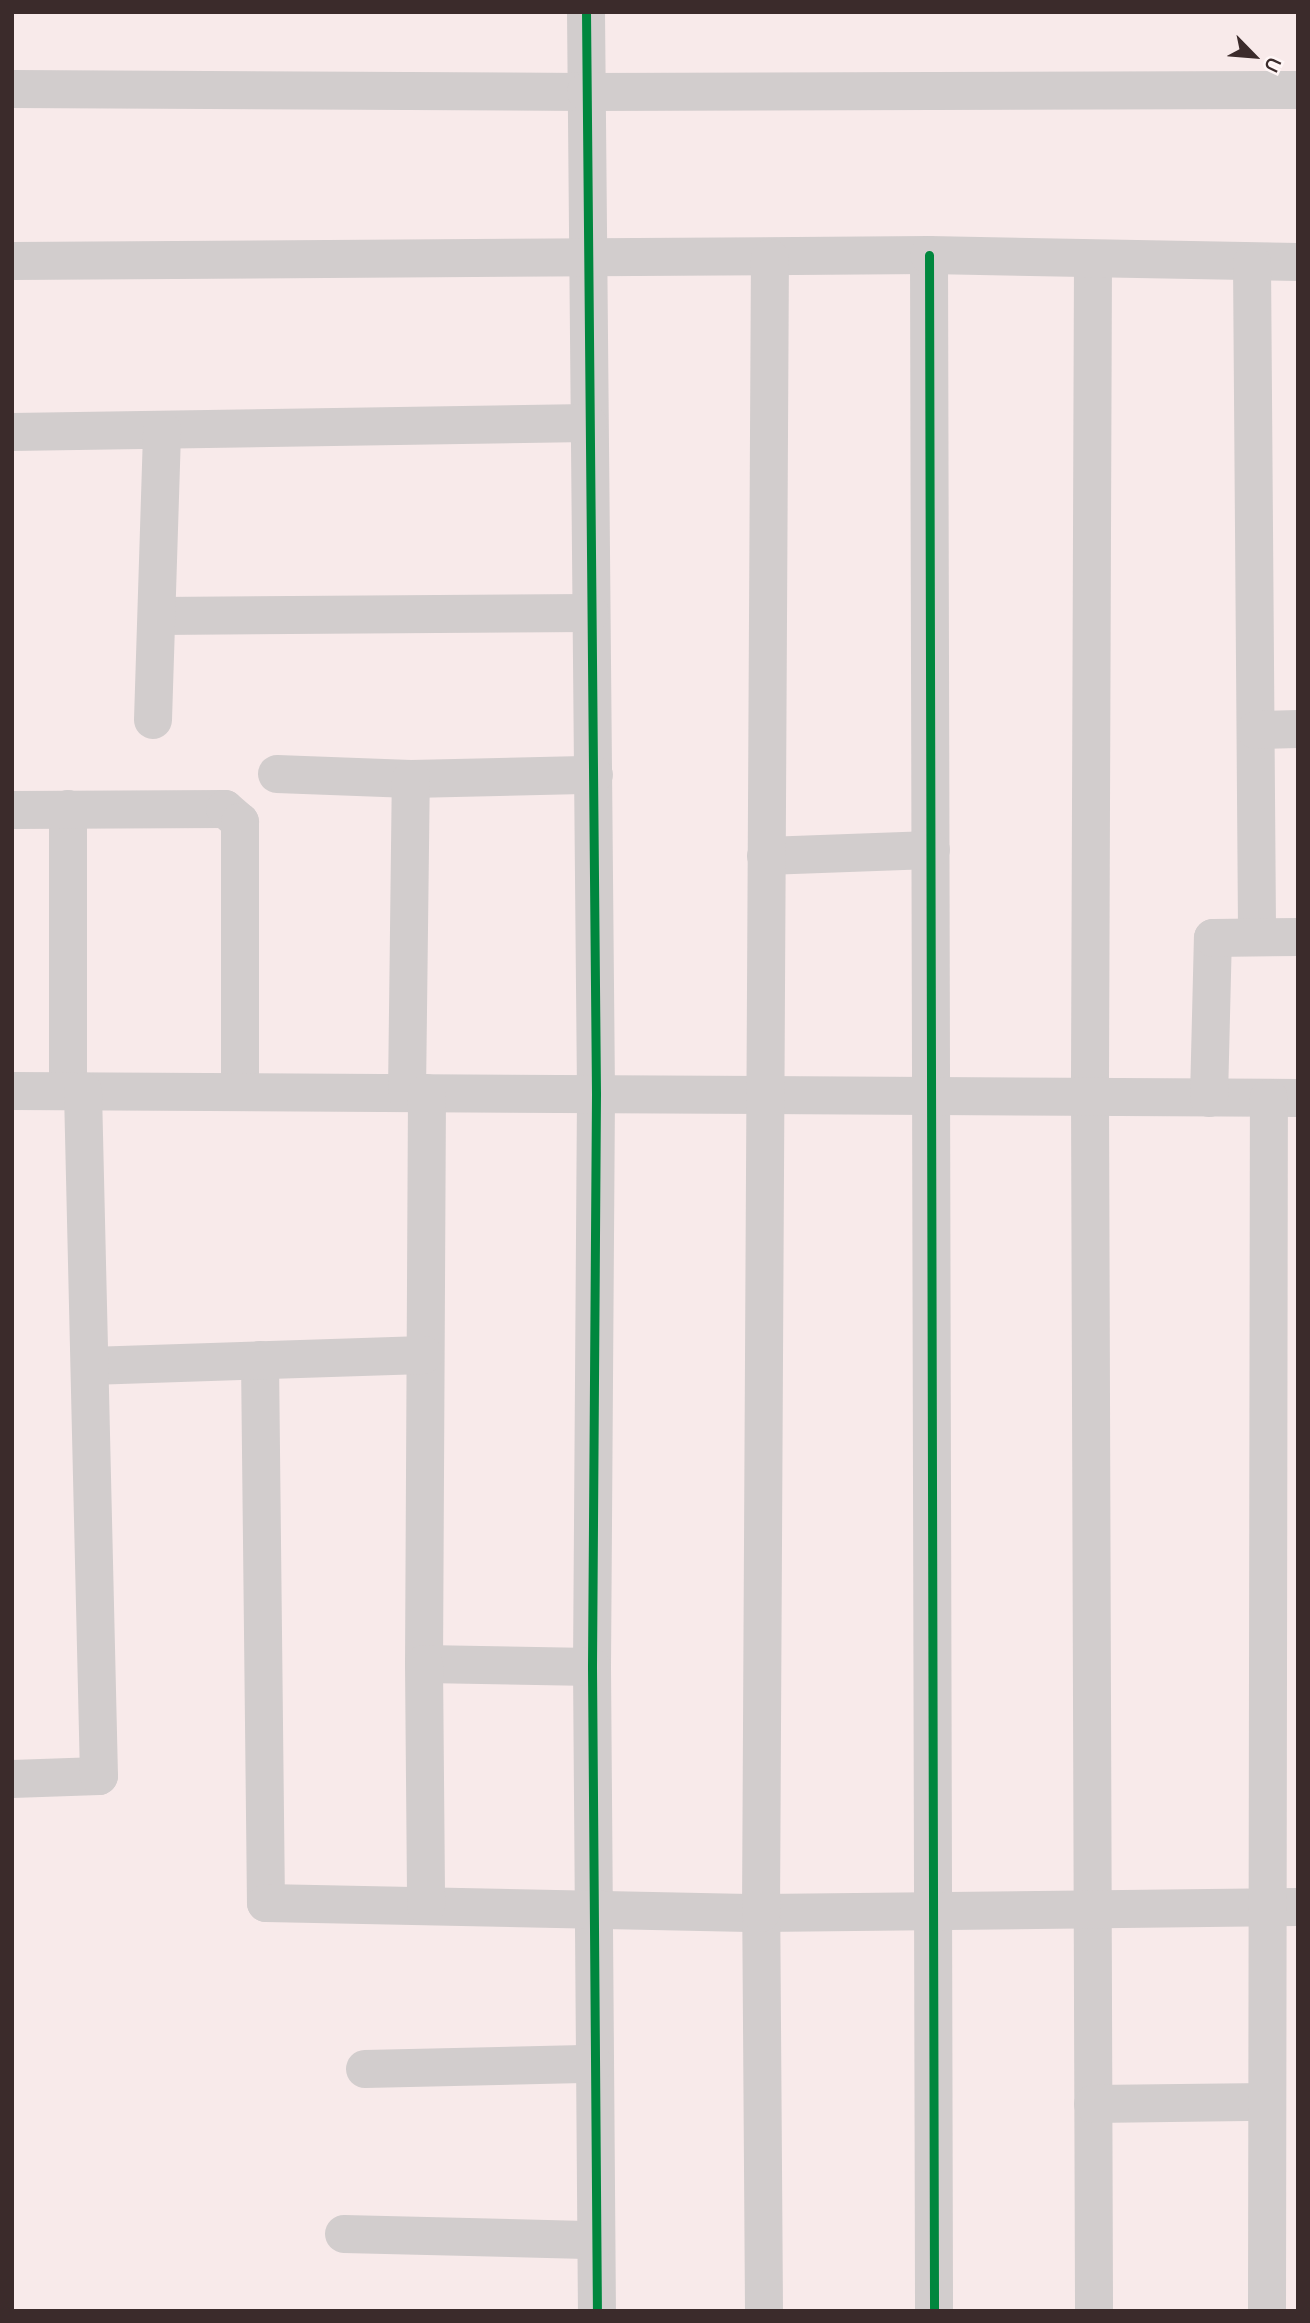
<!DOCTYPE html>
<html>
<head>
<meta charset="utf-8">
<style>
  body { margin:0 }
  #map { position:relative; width:1310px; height:2323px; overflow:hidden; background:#f8eaea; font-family:Manrope,sans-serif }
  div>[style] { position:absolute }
  .minor>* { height:38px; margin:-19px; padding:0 19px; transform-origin:19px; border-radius:19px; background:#d2cdcd }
  .cycleway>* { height:9px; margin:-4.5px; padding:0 4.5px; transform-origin:4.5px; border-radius:4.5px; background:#00873e }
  span { translate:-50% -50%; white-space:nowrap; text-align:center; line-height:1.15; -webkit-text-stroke:7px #fff6f6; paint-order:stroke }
  .frame { position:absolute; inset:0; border:14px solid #3b2b2b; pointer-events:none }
  .north { position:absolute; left:1219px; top:21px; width:70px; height:70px; -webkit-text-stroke:5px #fff6f6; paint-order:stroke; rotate:115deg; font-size:19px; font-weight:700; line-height:28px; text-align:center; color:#3b2b2b }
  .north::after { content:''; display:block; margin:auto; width:24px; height:32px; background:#3b2b2b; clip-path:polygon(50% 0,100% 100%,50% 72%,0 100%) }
</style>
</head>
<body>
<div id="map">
  <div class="minor">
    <div style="left:586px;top:12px;width:1082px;rotate:89.47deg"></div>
    <div style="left:596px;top:1094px;width:573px;rotate:90.4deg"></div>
    <div style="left:592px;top:1667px;width:644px;rotate:89.56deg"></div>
    <div style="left:12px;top:89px;width:574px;rotate:0.3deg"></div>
    <div style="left:586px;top:92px;width:712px;rotate:-0.16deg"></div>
    <div style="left:929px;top:255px;width:2056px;rotate:89.86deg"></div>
    <div style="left:1093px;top:260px;width:837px;rotate:90.21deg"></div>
    <div style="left:1090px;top:1097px;width:1214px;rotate:89.81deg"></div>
    <div style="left:12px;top:261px;width:917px;rotate:-0.37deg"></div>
    <div style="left:929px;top:255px;width:369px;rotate:1.1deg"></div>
    <div style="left:1252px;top:263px;width:674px;rotate:89.57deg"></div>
    <div style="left:12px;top:432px;width:576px;rotate:-0.9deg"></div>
    <div style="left:158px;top:616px;width:432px;rotate:-0.4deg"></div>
    <div style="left:153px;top:720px;width:290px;rotate:-88.2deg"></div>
    <div style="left:1256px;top:730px;width:42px;rotate:-1.4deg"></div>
    <div style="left:277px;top:774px;width:134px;rotate:2.1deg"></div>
    <div style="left:411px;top:779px;width:183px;rotate:-1.3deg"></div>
    <div style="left:68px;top:809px;width:282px;rotate:90deg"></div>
    <div style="left:12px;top:810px;width:213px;rotate:-0.3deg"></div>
    <div style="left:225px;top:809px;width:20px;rotate:41deg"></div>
    <div style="left:240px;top:822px;width:270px;rotate:90deg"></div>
    <div style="left:766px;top:856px;width:165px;rotate:-2.1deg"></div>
    <div style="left:12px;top:1091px;width:1286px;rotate:0.31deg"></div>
    <div style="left:407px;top:1093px;width:314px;rotate:-89.3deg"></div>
    <div style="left:427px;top:1093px;width:571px;rotate:90.3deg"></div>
    <div style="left:424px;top:1664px;width:168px;rotate:1deg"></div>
    <div style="left:1209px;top:1098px;width:160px;rotate:-88.6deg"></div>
    <div style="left:1213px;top:938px;width:85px;rotate:-0.7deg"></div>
    <div style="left:260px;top:1360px;width:543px;rotate:89.37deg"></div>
    <div style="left:266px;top:1903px;width:495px;rotate:1.2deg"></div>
    <div style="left:761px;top:1913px;width:537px;rotate:-0.64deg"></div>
    <div style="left:90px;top:1366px;width:334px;rotate:-1.9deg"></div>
    <div style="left:424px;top:1664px;width:242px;rotate:89.5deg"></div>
    <div style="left:12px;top:1779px;width:87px;rotate:-2deg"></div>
    <div style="left:99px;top:1776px;width:685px;rotate:-91.34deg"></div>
    <div style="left:365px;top:2069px;width:229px;rotate:-1.3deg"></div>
    <div style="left:1093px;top:2104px;width:174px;rotate:-0.7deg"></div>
    <div style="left:344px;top:2234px;width:252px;rotate:1.4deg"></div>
    <div style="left:764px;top:2311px;width:398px;rotate:-90.4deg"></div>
    <div style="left:761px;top:1913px;width:1655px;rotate:-89.69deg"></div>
    <div style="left:1267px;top:2311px;width:1213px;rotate:-89.91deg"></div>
  </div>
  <div class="cycleway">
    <div style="left:586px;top:12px;width:1082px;rotate:89.47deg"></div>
    <div style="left:596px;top:1094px;width:573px;rotate:90.4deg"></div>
    <div style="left:592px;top:1667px;width:644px;rotate:89.56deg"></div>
    <div style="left:929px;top:255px;width:2056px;rotate:89.86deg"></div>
  </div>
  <div class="frame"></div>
  <div class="north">U</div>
</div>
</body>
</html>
